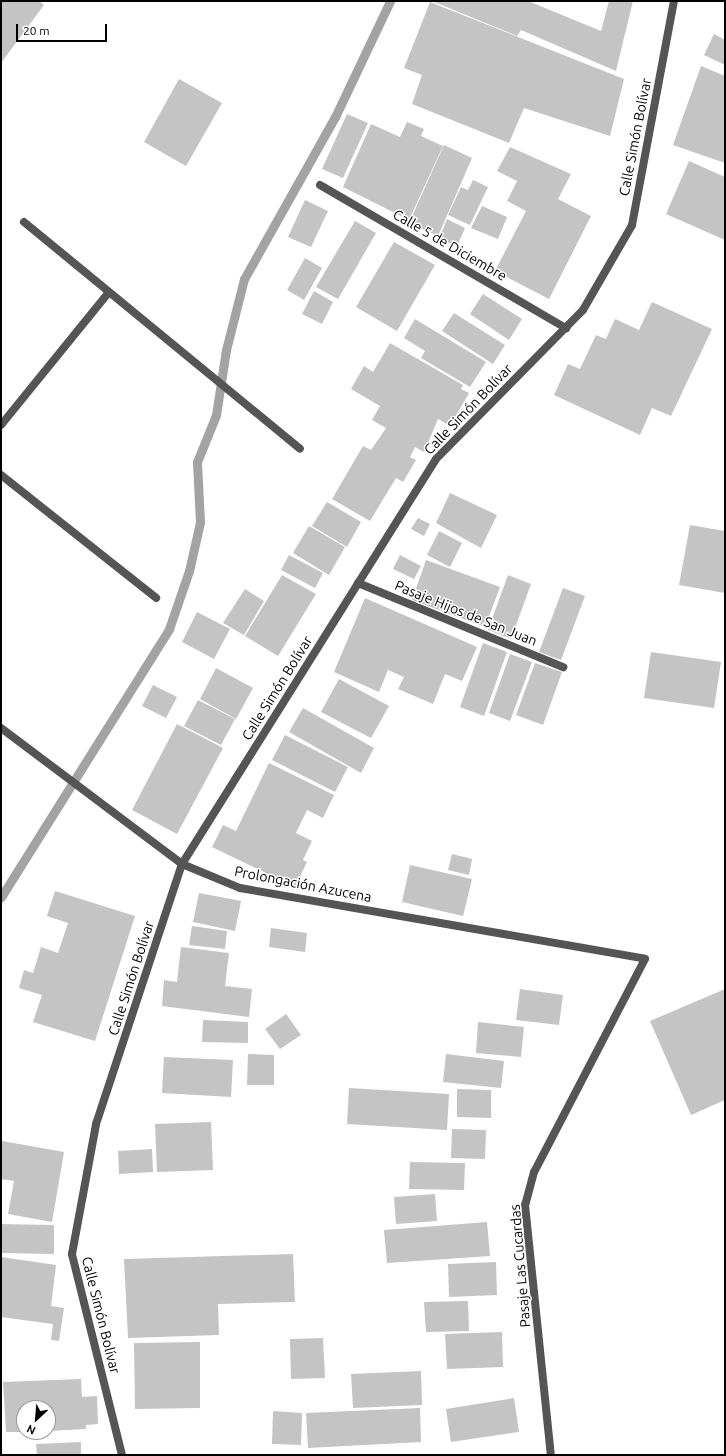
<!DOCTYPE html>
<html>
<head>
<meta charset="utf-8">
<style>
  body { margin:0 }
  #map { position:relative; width:726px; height:1456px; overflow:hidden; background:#fff; font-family:Ubuntu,sans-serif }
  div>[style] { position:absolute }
  .stream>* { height:9px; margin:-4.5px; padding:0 4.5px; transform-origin:4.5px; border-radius:4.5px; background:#a3a3a3 }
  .building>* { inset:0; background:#c4c4c4 }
  .lane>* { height:8px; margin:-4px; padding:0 4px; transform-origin:4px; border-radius:4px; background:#555 }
  .street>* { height:8px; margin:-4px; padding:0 4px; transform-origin:4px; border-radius:4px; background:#555 }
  span { translate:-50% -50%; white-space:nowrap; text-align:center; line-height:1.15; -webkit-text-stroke:3px #fff; paint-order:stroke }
  .street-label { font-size:14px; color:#000 }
  .frame { position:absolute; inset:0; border:2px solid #000; pointer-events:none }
  .north { position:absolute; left:16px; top:1400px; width:40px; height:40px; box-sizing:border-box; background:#fff; border:1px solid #999; border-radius:50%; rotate:206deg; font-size:11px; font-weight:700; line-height:16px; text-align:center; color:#000 }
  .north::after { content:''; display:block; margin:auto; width:14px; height:18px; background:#000; clip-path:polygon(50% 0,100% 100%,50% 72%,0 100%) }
  .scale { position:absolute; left:16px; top:24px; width:91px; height:18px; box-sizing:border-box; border:2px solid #000; border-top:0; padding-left:5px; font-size:12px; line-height:14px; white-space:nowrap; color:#000; -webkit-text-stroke:3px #fff; paint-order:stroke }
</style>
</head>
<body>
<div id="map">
  <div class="stream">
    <div style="left:1px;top:897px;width:316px;rotate:-57.9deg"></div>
    <div style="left:169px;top:629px;width:61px;rotate:-71deg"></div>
    <div style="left:189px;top:571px;width:50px;rotate:-77.3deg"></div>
    <div style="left:200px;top:522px;width:60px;rotate:-92.9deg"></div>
    <div style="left:197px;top:462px;width:51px;rotate:-68deg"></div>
    <div style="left:216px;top:415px;width:66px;rotate:-81.3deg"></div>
    <div style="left:226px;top:350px;width:73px;rotate:-75.8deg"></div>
    <div style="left:244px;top:279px;width:186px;rotate:-60.7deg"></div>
    <div style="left:335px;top:117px;width:128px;rotate:-64.6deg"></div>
  </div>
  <div class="building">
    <div style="clip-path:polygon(1px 1px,39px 1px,44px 5px,1px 63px)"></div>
    <div style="clip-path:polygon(432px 1px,528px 1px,601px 31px,609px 1px,633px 1px,616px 71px,521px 30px,517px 36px)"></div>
    <div style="clip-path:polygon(430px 2px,624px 79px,610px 136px,524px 108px,509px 143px,412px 104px,422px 75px,404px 68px)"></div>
    <div style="clip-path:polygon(714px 34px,725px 40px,725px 65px,704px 55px)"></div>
    <div style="clip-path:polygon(701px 66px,725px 76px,725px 163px,673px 145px)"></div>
    <div style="clip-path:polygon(179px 79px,222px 103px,186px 166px,144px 142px)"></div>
    <div style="clip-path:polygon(347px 114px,368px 123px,343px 178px,322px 169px)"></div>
    <div style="clip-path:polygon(407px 122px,424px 129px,421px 136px,443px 146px,409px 220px,343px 187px,371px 124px,400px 137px)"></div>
    <div style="clip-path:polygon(444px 145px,472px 158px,438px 236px,409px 223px)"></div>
    <div style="clip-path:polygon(510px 147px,571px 174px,558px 199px,591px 216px,549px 299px,495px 271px,526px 211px,507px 201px,517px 181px,497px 171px)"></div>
    <div style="clip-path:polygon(689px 161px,725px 177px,725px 240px,666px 214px)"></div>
    <div style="clip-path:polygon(473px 180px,488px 187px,470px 225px,448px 215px,461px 187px,468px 190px)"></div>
    <div style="clip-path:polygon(305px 200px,328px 211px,311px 247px,288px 237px)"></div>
    <div style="clip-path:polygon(482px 206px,507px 217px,498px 239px,471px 228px)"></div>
    <div style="clip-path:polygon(447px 219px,465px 228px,457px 246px,439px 239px)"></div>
    <div style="clip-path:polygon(355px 221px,376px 233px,338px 299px,316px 287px)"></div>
    <div style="clip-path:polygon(394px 242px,435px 265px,397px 331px,356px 307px)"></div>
    <div style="clip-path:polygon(305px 258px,322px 268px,304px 300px,287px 290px)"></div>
    <div style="clip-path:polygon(314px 291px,333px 302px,322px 324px,302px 314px)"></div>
    <div style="clip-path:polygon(483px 294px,522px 319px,509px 340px,470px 314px)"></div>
    <div style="clip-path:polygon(652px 302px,712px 329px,671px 416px,652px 408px,640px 435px,554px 395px,568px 364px,580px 369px,596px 335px,606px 339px,615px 319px,639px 330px)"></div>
    <div style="clip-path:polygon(454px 313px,505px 345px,493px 364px,442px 331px)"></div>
    <div style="clip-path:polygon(415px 319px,486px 362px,470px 387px,421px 358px,425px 351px,404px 338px)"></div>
    <div style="clip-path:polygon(390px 343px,463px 385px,461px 389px,469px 393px,450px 426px,438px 419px,424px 452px,415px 447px,410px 457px,416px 460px,403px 482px,396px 478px,370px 521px,332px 499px,363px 446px,371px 450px,386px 428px,372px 420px,380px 406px,351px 389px,364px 366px,373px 372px)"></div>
    <div style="clip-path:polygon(450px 493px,497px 515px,481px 548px,436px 523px)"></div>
    <div style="clip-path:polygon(327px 502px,361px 522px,347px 547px,312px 526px)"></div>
    <div style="clip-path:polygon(418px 518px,430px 524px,424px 536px,411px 529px)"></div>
    <div style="clip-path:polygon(690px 525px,725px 531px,725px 593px,679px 585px)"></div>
    <div style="clip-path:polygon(309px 526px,345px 547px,329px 575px,293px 553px)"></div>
    <div style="clip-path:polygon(439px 531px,462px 543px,450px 567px,427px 555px)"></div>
    <div style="clip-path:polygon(289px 555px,323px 573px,315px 588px,281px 570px)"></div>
    <div style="clip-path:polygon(400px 555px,421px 566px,414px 579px,393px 569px)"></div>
    <div style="clip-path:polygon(426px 560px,500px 587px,485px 627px,412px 600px)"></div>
    <div style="clip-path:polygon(282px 575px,316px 594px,278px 656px,245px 636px)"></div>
    <div style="clip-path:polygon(508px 575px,531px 584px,511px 639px,488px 630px)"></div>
    <div style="clip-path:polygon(563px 588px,585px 596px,561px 660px,539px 652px)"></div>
    <div style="clip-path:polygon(245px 589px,264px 601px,244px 635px,223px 623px)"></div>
    <div style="clip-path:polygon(365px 598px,477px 647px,462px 681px,445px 674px,433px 704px,398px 689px,404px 677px,388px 670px,379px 692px,334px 672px)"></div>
    <div style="clip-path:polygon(197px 612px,230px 629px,214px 659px,182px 642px)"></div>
    <div style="clip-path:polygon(483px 643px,507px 652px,484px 716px,460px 707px)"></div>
    <div style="clip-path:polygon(651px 652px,721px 662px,714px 708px,644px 698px)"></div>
    <div style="clip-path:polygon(510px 654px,532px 662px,510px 721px,489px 713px)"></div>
    <div style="clip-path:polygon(535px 663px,562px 672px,543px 725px,516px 715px)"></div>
    <div style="clip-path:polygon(216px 668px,253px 688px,236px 719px,200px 699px)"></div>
    <div style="clip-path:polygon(339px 679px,389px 706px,371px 738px,321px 712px)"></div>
    <div style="clip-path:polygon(153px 685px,177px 697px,166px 718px,142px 706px)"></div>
    <div style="clip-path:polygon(198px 700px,235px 719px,221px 745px,184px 726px)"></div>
    <div style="clip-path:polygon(303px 708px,374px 748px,361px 773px,289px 732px)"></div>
    <div style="clip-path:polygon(177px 724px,223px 748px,177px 834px,132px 810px)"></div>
    <div style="clip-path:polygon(285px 735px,348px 767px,335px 792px,272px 760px)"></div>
    <div style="clip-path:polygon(269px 763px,334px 795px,323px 818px,307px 810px,296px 833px,312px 841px,303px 860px,307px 862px,295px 887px,212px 847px,223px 825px,236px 831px)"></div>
    <div style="clip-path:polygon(452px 854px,472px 859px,469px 875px,448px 870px)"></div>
    <div style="clip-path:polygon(410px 865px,472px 879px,463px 916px,402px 902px)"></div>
    <div style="clip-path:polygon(55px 891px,135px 916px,95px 1041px,33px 1022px,42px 995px,19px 988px,24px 970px,33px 973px,41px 947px,58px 953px,68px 923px,47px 916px)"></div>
    <div style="clip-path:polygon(199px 893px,241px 901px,235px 931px,193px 922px)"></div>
    <div style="clip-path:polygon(192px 926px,227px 931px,225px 949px,189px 945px)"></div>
    <div style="clip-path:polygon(271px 928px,307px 933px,305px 952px,269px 947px)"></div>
    <div style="clip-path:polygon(181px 947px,229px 953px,225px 986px,252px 989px,249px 1017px,162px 1006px,164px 980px,177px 982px)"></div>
    <div style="clip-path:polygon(520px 989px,563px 995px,559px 1025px,516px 1020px)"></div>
    <div style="clip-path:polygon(725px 989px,725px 1100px,691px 1115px,650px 1021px)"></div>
    <div style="clip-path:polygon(286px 1014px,301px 1035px,280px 1049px,265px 1029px)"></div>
    <div style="clip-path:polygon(203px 1020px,248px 1022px,248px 1043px,202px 1042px)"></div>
    <div style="clip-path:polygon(478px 1022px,524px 1027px,521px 1057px,476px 1053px)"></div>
    <div style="clip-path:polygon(248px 1054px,274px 1055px,274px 1085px,247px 1085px)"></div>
    <div style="clip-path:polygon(446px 1054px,504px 1061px,501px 1088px,443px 1082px)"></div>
    <div style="clip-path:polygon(164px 1057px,233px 1060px,231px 1097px,162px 1093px)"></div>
    <div style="clip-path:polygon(349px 1088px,449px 1094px,447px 1130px,347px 1124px)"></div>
    <div style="clip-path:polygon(457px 1089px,491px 1090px,491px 1118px,457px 1117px)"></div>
    <div style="clip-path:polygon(211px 1122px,213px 1170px,157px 1172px,155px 1124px)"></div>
    <div style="clip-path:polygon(452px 1129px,486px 1130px,485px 1159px,451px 1158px)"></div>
    <div style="clip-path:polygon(2px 1141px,64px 1152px,52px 1222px,8px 1214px,14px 1181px,1px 1179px)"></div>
    <div style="clip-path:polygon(152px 1149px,153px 1172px,119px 1174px,118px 1151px)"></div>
    <div style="clip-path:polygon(410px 1162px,465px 1163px,464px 1190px,409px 1189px)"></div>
    <div style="clip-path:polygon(435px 1194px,437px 1221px,396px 1224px,394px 1197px)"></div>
    <div style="clip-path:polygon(487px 1222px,490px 1256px,387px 1263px,384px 1230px)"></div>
    <div style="clip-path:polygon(1px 1224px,54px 1225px,54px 1254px,1px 1253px)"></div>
    <div style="clip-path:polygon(293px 1254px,295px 1302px,218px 1304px,219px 1335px,128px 1338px,124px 1259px)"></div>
    <div style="clip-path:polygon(1px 1257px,56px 1265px,51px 1306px,64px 1308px,59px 1341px,51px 1340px,53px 1324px,1px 1317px)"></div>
    <div style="clip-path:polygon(496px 1262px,497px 1295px,449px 1297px,448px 1264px)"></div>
    <div style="clip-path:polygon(468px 1301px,469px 1331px,426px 1332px,424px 1302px)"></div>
    <div style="clip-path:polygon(502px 1332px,503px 1367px,447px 1369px,445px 1334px)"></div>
    <div style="clip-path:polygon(323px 1338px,325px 1378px,291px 1379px,290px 1339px)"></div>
    <div style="clip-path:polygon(200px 1342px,200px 1408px,135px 1409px,134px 1343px)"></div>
    <div style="clip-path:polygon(421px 1371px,422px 1405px,353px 1408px,351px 1374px)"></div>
    <div style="clip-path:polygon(81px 1379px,82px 1397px,97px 1396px,98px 1424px,86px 1425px,86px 1429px,48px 1431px,48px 1408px,24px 1408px,24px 1432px,6px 1432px,3px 1382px)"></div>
    <div style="clip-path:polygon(514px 1398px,519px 1432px,451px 1442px,446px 1409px)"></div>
    <div style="clip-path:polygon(420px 1408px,421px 1442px,308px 1448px,306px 1413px)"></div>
    <div style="clip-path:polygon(273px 1411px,302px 1413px,301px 1445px,272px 1444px)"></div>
    <div style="clip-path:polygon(81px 1442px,81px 1455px,37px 1455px,36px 1444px)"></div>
  </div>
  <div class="lane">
    <div style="left:358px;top:583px;width:222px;rotate:22.3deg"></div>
  </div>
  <div class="street">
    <div style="left:320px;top:185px;width:285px;rotate:30.2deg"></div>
    <div style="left:24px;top:222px;width:357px;rotate:39.4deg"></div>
    <div style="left:1px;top:425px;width:171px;rotate:-50.9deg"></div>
    <div style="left:1px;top:475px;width:198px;rotate:38.4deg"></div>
    <div style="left:1px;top:728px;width:226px;rotate:36.9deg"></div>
    <div style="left:182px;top:864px;width:63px;rotate:22.5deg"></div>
    <div style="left:240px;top:888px;width:411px;rotate:9.9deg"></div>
    <div style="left:645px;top:959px;width:240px;rotate:117.5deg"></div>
    <div style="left:534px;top:1172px;width:34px;rotate:105deg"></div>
    <div style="left:525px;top:1205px;width:251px;rotate:84.1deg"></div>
    <div style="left:122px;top:1455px;width:207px;rotate:-104deg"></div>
    <div style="left:72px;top:1254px;width:132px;rotate:-79.5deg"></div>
    <div style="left:96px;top:1124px;width:274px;rotate:-71.7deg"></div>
    <div style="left:182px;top:864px;width:478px;rotate:-57.9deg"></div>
    <div style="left:436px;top:459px;width:209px;rotate:-45.4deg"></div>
    <div style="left:583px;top:310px;width:98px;rotate:-60deg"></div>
    <div style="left:632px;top:225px;width:228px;rotate:-79.4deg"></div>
  </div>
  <div class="street-label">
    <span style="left:635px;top:137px;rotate:-79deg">Calle Simón Bolívar</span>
    <span style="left:450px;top:245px;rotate:30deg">Calle 5 de Diciembre</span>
    <span style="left:468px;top:409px;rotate:-46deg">Calle Simón Bolívar</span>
    <span style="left:466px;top:613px;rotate:22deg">Pasaje Hijos de San Juan</span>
    <span style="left:277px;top:688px;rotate:-58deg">Calle Simón Bolívar</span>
    <span style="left:303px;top:884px;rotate:11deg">Prolongación Azucena</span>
    <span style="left:131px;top:978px;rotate:-72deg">Calle Simón Bolívar</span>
    <span style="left:520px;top:1266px;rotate:-95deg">Pasaje Las Cucardas</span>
    <span style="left:101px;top:1315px;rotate:76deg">Calle Simón Bolívar</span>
  </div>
  <div class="frame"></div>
  <div class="north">N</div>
  <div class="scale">20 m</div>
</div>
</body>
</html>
